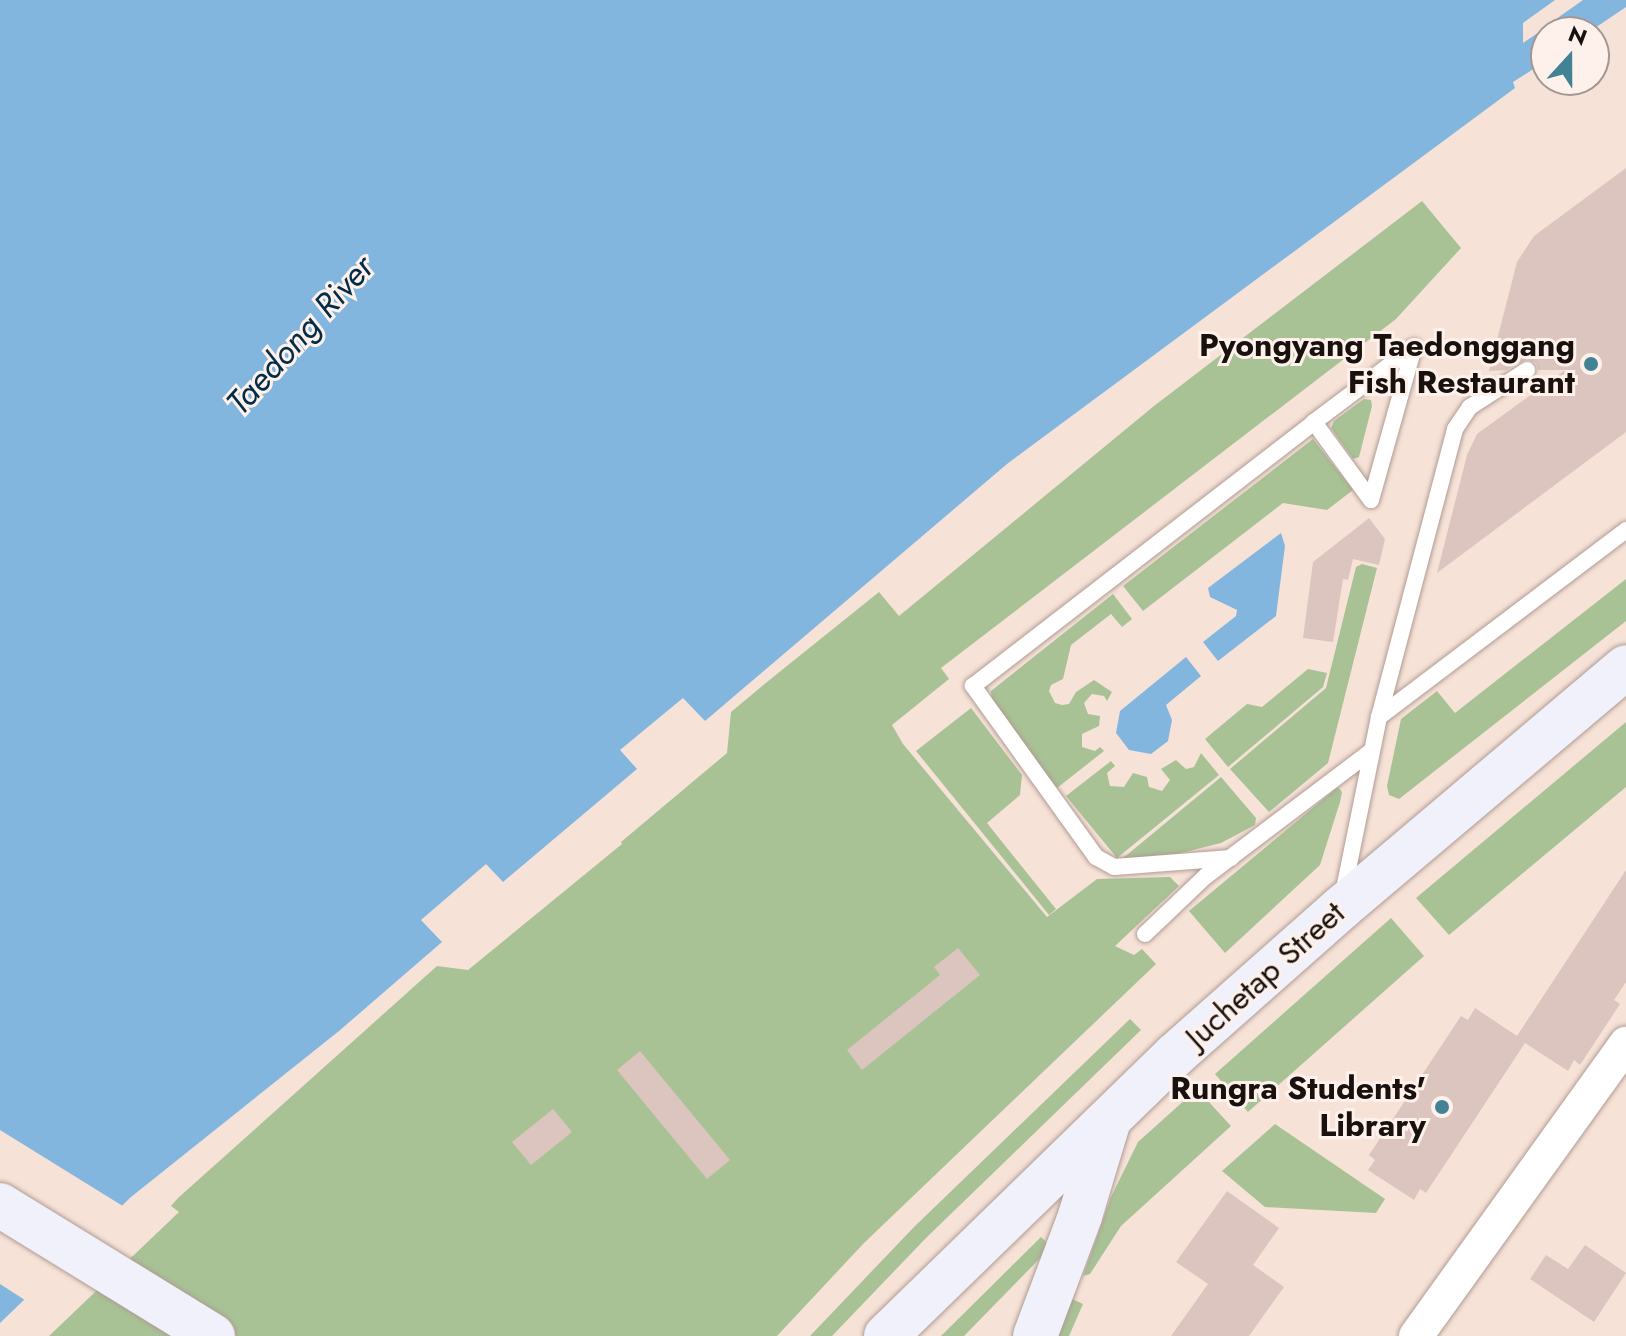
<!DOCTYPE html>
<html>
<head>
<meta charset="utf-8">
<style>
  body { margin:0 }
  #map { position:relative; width:1626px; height:1336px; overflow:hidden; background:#f7e2d8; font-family:Jost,sans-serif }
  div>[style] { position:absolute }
  .green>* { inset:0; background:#a8c296 }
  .water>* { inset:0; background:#83b6df }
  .pier>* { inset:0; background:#f7e2d8 }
  .building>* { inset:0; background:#dbc5be }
  .roads { filter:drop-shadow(0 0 2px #b09c93) drop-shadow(0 0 2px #b09c93) }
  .lane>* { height:16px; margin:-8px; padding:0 8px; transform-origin:8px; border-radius:8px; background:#fff }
  .street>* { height:34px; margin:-17px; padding:0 17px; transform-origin:17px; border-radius:17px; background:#fff }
  .secondary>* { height:44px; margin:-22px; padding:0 22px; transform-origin:22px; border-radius:22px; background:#f0f1fb }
  .dots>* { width:22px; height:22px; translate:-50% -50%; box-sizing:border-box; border:4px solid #fef1eb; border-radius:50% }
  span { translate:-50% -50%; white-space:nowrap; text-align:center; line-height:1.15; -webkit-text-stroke:6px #fef1eb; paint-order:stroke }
  .poi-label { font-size:32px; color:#18110e; font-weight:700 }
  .right { translate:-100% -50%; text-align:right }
  .street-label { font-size:32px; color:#18110e }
  .water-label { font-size:34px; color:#022c48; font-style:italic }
  .north { position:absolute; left:1530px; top:16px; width:80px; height:80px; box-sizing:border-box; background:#fef1eb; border:2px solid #a29793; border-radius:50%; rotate:21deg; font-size:22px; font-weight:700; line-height:32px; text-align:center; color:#18110e }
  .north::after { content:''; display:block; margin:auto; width:28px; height:36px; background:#418394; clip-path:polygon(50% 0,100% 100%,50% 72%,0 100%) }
</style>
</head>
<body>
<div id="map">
  <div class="green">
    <div style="clip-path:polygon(1422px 201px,1461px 248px,1396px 319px,941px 668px,949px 679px,892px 725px,903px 744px,1047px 917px,1097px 879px,1170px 877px,1179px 886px,1115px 946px,1134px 955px,1142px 949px,1156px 964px,864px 1243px,777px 1336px,49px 1336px,179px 1212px,171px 1206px,178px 1198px,437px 966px,468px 970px,622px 844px,621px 842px,727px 753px,731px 712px,767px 682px,879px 592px,899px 616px,1154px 406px)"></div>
    <div style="clip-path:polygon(1364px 399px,1371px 400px,1372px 406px,1359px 457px,1353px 459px,1331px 428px,1334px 421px)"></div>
    <div style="clip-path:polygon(1313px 439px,1353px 490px,1327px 510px,1283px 503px,1143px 611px,1123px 586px)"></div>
    <div style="clip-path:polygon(1362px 564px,1377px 568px,1328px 763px,1269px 812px,1230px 769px,1326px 688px,1356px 567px)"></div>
    <div style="clip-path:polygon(1626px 579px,1626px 621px,1399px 799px,1389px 795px,1387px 786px,1401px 719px,1437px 691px,1455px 713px)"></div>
    <div style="clip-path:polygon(1113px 594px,1132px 619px,1122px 627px,1111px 614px,1071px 645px,1063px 679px,1051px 685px,1049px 691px,1055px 703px,1062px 705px,1069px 704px,1076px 692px,1094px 680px,1112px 692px,1107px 701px,1104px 696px,1092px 694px,1084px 703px,1088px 714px,1100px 716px,1099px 726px,1082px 734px,1082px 747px,1095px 751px,1100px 747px,1104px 751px,1057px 788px,992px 704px,991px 691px)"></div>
    <div style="clip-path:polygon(1308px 669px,1327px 673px,1323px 687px,1228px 767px,1205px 739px,1247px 704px,1262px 707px)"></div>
    <div style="clip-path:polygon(971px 708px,1022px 775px,1020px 795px,987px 823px,1056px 909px,1049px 915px,916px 751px)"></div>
    <div style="clip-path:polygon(1626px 722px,1626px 787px,1449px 935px,1416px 898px)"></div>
    <div style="clip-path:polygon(1201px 753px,1219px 775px,1117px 858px,1066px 796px,1111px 761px,1115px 766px,1107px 773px,1110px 786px,1124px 787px,1133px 773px,1147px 777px,1149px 787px,1162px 791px,1170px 780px,1161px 769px,1176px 760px,1186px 769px,1194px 767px)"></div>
    <div style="clip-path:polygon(1221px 777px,1256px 818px,1255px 825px,1221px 843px,1177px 854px,1122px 859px)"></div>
    <div style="clip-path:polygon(1338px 787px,1342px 792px,1340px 802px,1320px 865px,1225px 953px,1189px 911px)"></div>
    <div style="clip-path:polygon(1391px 918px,1424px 956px,1248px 1112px,1215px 1074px)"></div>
    <div style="clip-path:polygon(1130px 1019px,1141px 1030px,926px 1238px,832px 1336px,810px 1336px,914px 1227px)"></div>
    <div style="clip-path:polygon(1197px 1089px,1231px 1126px,1121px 1226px,1090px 1274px,1083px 1276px,1111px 1197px,1138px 1142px)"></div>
    <div style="clip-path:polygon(1275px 1124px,1385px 1199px,1376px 1213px,1265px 1207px,1222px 1171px)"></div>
    <div style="clip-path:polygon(1041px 1237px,1051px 1247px,964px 1336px,941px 1336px)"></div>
    <div style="clip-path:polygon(1070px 1298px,1083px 1304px,1069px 1336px,1053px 1336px)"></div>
  </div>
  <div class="water">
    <div style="clip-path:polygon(0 0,1626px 0,1626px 7px,1589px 32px,1546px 32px,1546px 61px,1513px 82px,1515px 88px,1007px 464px,705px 721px,683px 698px,620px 750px,637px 769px,503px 882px,486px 864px,421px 920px,442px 942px,339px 1031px,131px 1197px,0 1323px)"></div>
    <div style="clip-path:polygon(1281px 533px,1285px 546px,1276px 616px,1218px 661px,1203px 642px,1236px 616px,1237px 610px,1210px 597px,1208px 588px)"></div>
    <div style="clip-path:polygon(1186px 657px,1201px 676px,1166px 705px,1172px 720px,1168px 741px,1151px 754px,1129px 750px,1116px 733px,1120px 711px)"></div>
  </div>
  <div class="pier">
    <div style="clip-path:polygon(1555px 0,1583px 0,1556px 19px,1565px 32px,1553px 32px,1548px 26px,1523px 43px,1523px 23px)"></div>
    <div style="clip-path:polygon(0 1130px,126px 1208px,28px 1302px,0 1284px)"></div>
  </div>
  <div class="building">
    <div style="clip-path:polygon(1626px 168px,1626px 432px,1437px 573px,1467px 455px,1477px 434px,1565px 370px,1538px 370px,1536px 363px,1527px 359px,1506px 370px,1489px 371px,1517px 262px,1534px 236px)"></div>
    <div style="clip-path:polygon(1369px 518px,1385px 539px,1379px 565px,1353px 559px,1348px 580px,1343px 579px,1333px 642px,1303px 638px,1313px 562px)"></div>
    <div style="clip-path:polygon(1626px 870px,1626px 982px,1614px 1000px,1620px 1004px,1580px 1065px,1574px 1060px,1568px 1071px,1525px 1043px,1426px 1193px,1420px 1189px,1414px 1200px,1368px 1170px,1375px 1160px,1369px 1155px,1461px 1016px,1468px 1020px,1475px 1008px,1517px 1036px)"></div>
    <div style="clip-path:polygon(958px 948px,980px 975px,862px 1070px,847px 1050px,940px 975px,934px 967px)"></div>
    <div style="clip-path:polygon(640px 1051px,730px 1160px,707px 1179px,617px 1070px)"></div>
    <div style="clip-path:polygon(553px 1109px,572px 1132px,531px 1165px,512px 1142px)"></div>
    <div style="clip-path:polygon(1227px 1191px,1279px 1228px,1253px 1265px,1284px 1287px,1249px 1336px,1171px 1336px,1208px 1284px,1176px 1262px)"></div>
    <div style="clip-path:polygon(1585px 1245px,1626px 1273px,1594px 1322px,1530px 1279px,1546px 1255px,1568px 1269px)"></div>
  </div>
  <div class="roads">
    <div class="lane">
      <div style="left:1379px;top:717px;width:298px;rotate:-75.2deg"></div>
      <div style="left:1455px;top:429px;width:27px;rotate:-56deg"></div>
      <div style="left:1470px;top:407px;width:68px;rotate:-33deg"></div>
      <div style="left:1231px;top:858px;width:117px;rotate:175.6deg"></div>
      <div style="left:1114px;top:867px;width:21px;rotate:-151deg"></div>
      <div style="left:1096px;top:857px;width:211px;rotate:-125.7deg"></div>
      <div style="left:973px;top:686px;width:431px;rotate:-37.7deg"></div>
      <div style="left:1314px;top:422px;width:125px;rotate:-36.9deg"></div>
      <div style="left:1414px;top:347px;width:159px;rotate:105.7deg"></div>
      <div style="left:1371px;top:500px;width:97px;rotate:-126.2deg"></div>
      <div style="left:1343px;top:894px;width:181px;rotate:-78.5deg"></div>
      <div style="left:1379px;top:717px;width:310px;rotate:-37.1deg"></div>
      <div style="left:1145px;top:934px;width:84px;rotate:-43.6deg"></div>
      <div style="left:1206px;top:876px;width:207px;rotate:-37.1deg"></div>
    </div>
    <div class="street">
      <div style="left:1416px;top:1336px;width:360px;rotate:-54.3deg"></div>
    </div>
    <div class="secondary">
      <div style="left:0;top:1205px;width:250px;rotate:31.6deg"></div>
      <div style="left:886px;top:1336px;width:403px;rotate:-44.2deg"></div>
      <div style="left:1175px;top:1055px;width:222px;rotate:-41.5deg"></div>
      <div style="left:1341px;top:908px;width:373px;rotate:-40.2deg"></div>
      <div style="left:1035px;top:1336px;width:128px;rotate:-69.4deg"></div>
      <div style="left:1080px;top:1216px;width:97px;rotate:-73.2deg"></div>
    </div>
  </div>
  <div class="dots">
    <div style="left:1591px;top:364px;background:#418394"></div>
    <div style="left:1442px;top:1107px;background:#418394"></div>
  </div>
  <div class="poi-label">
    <span class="right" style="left:1575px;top:364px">Pyongyang Taedonggang<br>Fish Restaurant</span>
    <span class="right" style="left:1426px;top:1107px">Rungra Students'<br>Library</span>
  </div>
  <div class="street-label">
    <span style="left:1265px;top:975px;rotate:-42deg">Juchetap Street</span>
  </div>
  <div class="water-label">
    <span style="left:300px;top:335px;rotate:-48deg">Taedong River</span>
  </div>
  <div class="north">N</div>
</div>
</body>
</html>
